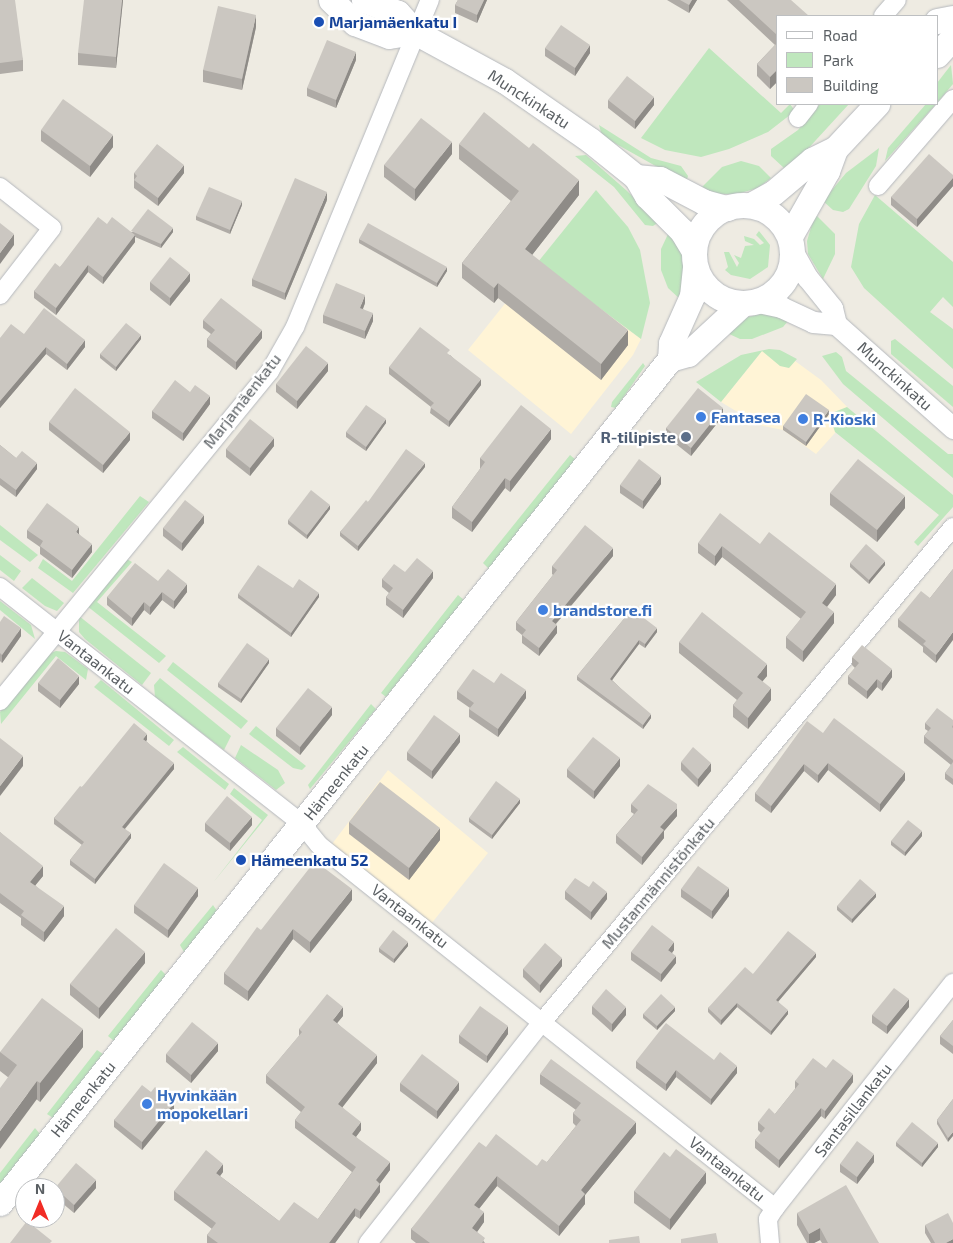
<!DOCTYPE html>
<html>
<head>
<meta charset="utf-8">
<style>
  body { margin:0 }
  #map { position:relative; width:953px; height:1243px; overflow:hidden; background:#eeebe2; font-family:"Exo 2",sans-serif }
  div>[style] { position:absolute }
  .commercial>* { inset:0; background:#fff4d6 }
  .green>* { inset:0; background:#bfe7bd }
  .roads { filter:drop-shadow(0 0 1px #b5b8bd) drop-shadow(0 0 1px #b5b8bd) }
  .minor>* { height:18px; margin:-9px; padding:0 9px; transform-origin:9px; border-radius:9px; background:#fff }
  .tertiary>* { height:21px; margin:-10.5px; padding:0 10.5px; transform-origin:10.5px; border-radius:10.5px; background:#fff }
  .secondary>* { height:25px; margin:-12.5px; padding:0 12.5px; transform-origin:12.5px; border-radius:12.5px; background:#fff }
  .secondary>.ring { margin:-12.5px; padding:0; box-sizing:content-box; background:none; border:25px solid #fff; border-radius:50% }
  .wall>* { inset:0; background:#afaba6 }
  .shaded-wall>* { inset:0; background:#8e8b87 }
  .building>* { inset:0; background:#cbc7c1 }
  .dots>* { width:14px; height:14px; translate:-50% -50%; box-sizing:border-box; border:2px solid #fff; border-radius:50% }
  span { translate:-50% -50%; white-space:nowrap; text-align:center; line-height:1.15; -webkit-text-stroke:4.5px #fff; paint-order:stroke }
  .transit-label { font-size:16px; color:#164399; font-weight:700 }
  .left { translate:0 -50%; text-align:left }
  .street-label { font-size:16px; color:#5a5f63 }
  .shop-label { font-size:16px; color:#366cbe; font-weight:700 }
  .service-label { font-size:16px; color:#4e5e75; font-weight:700 }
  .right { translate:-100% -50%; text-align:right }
  .legend { position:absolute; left:776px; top:15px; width:162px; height:90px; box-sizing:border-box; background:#fff; border:1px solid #bdbfc1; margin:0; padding:6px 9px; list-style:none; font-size:15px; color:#5a5f63 }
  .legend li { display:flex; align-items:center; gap:10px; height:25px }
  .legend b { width:25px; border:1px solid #bdbfc1 }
  .north { position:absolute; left:15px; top:1178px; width:50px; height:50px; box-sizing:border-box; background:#fff; border:1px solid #bdbfc1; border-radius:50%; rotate:0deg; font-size:14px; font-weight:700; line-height:20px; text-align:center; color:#5a5f63 }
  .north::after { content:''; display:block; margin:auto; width:18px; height:22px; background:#f12c25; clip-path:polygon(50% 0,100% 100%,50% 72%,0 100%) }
</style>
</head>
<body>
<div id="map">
  <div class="commercial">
    <div style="clip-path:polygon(538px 262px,641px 339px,633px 355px,571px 434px,468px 350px)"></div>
    <div style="clip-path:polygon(780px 350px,821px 380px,853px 413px,816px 454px,783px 430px,759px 425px,721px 402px,762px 351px)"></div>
    <div style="clip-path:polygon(388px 770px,488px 853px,431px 924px,332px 844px)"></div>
  </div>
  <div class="green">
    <div style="clip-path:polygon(709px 48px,781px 113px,790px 104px,795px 111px,768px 132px,729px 149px,701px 157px,665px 150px,641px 138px)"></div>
    <div style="clip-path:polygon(951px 65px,953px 84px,937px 103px,937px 83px)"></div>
    <div style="clip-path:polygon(820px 104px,849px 104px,805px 152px,784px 168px,771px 156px,771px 149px,798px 130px)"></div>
    <div style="clip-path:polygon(926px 104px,936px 104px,885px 161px,888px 148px)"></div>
    <div style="clip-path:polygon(599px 125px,651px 158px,681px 166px,688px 176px,686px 183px,602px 136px)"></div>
    <div style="clip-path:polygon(879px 148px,876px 166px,849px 209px,843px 212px,833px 210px,823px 201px,846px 173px)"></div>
    <div style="clip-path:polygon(586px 155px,626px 190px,659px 222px,653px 226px,645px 225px,614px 187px,575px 156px)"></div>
    <div style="clip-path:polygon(741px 161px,759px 166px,771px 178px,758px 188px,737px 194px,719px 194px,701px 188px,722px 167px)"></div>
    <div style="clip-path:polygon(596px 190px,628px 227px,640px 250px,650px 303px,641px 339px,538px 262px)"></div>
    <div style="clip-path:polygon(875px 195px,953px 262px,953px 307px,943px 297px,930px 312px,953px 329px,953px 369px,864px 288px,851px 267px,859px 224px)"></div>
    <div style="clip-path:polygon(815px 214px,835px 234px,835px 254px,823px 279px,808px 254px,807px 241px)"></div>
    <div style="clip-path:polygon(759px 231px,770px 245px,768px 267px,750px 279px,731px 275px,725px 270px,728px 267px,724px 252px,729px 252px,737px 267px,739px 263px,734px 255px,741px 258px,745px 246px,754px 245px,745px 241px,744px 236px,754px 239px,760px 245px,764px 243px,756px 235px)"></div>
    <div style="clip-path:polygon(669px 232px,678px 242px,686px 261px,681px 300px,668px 288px,661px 270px,661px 249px)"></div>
    <div style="clip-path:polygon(764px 313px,789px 320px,783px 327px,752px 339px,740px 339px,725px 332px,744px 318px)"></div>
    <div style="clip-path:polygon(895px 339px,953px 386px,953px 407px,891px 354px,891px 341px)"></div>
    <div style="clip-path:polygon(769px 349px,780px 350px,797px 359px,789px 368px,780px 366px,762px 351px,721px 402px,696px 382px,741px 355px)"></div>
    <div style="clip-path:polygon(836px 352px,842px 357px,846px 371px,948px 454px,953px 454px,953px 478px,843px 384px,822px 356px)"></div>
    <div style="clip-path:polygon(643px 363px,645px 366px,616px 408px,611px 407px,612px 402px)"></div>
    <div style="clip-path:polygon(847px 407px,953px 495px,953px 507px,918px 546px,914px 542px,939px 515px,835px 432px,829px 414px)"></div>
    <div style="clip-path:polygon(570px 455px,576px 460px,489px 569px,483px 563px)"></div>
    <div style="clip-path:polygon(140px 496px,149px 502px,73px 593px,38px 568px,43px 559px,72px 581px)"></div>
    <div style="clip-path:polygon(0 525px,38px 555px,30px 562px,0 540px)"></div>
    <div style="clip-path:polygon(0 555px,21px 571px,14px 581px,0 570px)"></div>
    <div style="clip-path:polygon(125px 558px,132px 562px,97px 602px,166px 656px,159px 663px,87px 606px)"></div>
    <div style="clip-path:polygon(32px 578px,64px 603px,57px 611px,45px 606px,22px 588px)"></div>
    <div style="clip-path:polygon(458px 595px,464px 600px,386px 697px,381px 693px)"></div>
    <div style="clip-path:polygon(0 601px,31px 625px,35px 639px,0 610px)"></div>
    <div style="clip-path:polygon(79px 616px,151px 673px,142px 685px,85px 639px,79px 632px)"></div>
    <div style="clip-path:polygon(56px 651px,65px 652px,88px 669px,86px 680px,56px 656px,1px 724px,0 712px,48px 654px)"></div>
    <div style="clip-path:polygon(173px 662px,248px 721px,241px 729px,167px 670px)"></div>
    <div style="clip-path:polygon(160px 678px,231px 736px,224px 750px,155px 697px,154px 685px)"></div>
    <div style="clip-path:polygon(101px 680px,174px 740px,169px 746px,94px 687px)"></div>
    <div style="clip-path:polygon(371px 704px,376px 709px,310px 789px,308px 785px)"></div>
    <div style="clip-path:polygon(256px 726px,306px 766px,302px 770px,293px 768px,249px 734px)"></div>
    <div style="clip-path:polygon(241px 745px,278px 770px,285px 783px,276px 790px,235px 758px)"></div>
    <div style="clip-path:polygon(183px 747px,229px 784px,225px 790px,177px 752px)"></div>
    <div style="clip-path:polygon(234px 788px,268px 815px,212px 884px,262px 820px,230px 794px)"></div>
    <div style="clip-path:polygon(213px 905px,217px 911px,184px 952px,180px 945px)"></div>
    <div style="clip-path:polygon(161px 970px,166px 975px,114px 1041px,108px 1036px)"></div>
    <div style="clip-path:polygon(97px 1050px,103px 1054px,53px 1118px,47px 1114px)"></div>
    <div style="clip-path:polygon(35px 1128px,40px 1134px,0 1184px,0 1173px)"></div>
  </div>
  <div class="roads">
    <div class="minor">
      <div style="left:883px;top:16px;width:21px;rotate:-49deg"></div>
      <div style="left:798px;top:118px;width:18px;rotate:-52deg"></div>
      <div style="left:878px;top:186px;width:115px;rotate:-49.2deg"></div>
      <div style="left:0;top:187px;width:66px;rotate:38.3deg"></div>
      <div style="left:52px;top:228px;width:85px;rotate:127.8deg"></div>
      <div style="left:0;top:587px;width:384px;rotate:38.1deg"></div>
      <div style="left:302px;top:824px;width:27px;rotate:51deg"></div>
      <div style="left:319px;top:845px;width:583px;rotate:38.52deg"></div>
      <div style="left:0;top:701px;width:426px;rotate:-50.7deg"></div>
      <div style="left:270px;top:371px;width:51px;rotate:-60.4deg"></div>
      <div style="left:295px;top:327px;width:354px;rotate:-67.6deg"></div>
      <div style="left:368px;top:1243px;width:283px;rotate:-51.8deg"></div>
      <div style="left:543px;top:1021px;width:642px;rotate:-50.31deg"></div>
      <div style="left:770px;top:1243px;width:24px;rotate:-95deg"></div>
      <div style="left:768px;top:1219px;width:13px;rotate:-58deg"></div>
      <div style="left:775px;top:1208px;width:287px;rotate:-51.7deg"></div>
    </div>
    <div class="tertiary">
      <div style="left:793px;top:252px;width:29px;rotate:61deg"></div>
      <div style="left:807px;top:277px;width:40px;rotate:51deg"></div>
      <div style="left:832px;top:308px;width:16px;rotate:76deg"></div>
      <div style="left:836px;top:324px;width:157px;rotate:41.6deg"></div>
      <div style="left:758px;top:302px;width:24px;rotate:12deg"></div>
      <div style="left:781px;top:307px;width:35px;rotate:25deg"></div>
      <div style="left:813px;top:322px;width:23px;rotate:5deg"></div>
    </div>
    <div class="secondary">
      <div style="left:331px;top:0;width:33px;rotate:44deg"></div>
      <div style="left:355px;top:23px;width:36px;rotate:21deg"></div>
      <div style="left:389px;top:36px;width:26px;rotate:-9deg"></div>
      <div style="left:364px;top:0;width:36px;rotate:21deg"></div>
      <div style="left:398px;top:13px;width:25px;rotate:48deg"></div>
      <div style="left:415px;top:32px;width:102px;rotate:28.6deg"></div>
      <div style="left:505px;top:81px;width:103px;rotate:34.8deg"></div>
      <div style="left:590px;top:140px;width:59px;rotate:38.8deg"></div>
      <div style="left:636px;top:177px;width:22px;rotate:60deg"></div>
      <div style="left:647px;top:196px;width:49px;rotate:45deg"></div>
      <div style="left:682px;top:231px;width:23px;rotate:59deg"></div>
      <div style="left:937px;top:21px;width:16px;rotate:-11deg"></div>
      <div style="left:937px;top:55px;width:24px;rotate:-48deg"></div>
      <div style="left:636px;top:177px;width:24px;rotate:5deg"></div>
      <div style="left:660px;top:179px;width:50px;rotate:27.6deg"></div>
      <div style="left:704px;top:202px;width:24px;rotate:15deg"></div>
      <div class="ring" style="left:694px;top:205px;width:73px;height:73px"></div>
      <div style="left:751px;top:205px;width:25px;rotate:-29deg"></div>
      <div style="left:773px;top:193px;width:51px;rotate:-40.2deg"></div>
      <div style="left:812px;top:160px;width:25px;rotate:-26deg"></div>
      <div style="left:835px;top:149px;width:62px;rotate:-47deg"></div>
      <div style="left:790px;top:236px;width:75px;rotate:-60.4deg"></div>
      <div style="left:827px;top:171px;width:23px;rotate:-70deg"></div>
      <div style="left:670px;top:359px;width:16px;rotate:-86deg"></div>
      <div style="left:671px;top:343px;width:51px;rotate:-65.9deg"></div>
      <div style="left:692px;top:296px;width:29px;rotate:-84deg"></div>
      <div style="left:0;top:1203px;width:1078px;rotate:-51.56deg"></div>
      <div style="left:670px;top:359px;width:19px;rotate:-16deg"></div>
      <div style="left:688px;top:354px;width:74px;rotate:-42.8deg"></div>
    </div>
  </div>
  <div class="wall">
    <div style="clip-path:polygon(0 0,23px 60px,23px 71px,0 74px)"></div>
    <div style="clip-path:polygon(123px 0,116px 68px,78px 65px,78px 53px)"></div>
    <div style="clip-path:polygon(458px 0,487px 0,477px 23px,455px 13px,455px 5px)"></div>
    <div style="clip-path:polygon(667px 0,697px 0,689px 13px)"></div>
    <div style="clip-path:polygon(727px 0,791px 0,777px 16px,777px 82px,770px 89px,757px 76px,757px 64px,775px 45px)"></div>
    <div style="clip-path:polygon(256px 27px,242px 90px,203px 82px,203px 70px)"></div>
    <div style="clip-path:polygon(545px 48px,590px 53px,575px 76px,545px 56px)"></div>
    <div style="clip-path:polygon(356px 60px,336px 108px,307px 96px,307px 88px)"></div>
    <div style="clip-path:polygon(608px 100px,654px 105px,635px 129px,608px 108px)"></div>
    <div style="clip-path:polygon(41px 130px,113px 147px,90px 177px,41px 141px)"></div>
    <div style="clip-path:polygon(459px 144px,579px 195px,532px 255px,628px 345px,601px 380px,498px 298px,494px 303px,462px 278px,462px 263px,511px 201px,459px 159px)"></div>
    <div style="clip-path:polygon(452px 154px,415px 201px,384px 177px,384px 165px)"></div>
    <div style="clip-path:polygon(134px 173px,184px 173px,158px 206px,134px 188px)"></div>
    <div style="clip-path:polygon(953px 175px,953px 186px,917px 227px,891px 205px,891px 197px)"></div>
    <div style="clip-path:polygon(327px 200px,285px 300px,252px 286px,252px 279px)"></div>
    <div style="clip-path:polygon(242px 205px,230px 234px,196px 220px,196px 216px)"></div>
    <div style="clip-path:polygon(107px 224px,131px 232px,173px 232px,161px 248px,135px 237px,135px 242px,103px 284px,88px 272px,56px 315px,34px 298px,34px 291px)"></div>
    <div style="clip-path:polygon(359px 239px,447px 271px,437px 287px,359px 243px)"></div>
    <div style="clip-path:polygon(190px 281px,170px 306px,150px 290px,150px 282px)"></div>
    <div style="clip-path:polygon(365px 303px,363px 309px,373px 321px,365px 339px,323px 323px,323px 315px)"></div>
    <div style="clip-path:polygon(203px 320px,262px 338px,236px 370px,207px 347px,207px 339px,211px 334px,203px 328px)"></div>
    <div style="clip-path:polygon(24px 334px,85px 347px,67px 370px,46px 354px,0 408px,0 338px)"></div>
    <div style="clip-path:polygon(141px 339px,116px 371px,100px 358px,100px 354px)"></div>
    <div style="clip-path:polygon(450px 355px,481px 385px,449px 427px,430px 413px,431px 407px,389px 374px,389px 367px)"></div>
    <div style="clip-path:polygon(328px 371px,297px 409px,276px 392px,276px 384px)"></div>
    <div style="clip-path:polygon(190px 392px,210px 404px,183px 441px,152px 418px,152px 411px)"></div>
    <div style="clip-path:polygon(829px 414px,806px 446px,783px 430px,783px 426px)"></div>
    <div style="clip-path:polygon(723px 416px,691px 456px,666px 436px,666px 428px)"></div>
    <div style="clip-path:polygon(49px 422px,130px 440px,103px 473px,49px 430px)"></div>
    <div style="clip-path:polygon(386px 423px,366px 451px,346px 437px,346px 432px)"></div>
    <div style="clip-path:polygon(551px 439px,510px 492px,505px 488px,472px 532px,452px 518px,452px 507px,480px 469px,480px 458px)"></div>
    <div style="clip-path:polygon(0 445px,16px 458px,37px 469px,16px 497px,0 485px)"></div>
    <div style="clip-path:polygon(274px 446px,250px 476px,226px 457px,226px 449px)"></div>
    <div style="clip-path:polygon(425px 467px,358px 551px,340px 536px,340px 532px,368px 502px)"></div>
    <div style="clip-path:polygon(661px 484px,643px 509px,620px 493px,620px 485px)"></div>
    <div style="clip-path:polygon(830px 493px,905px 508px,877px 542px,830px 505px)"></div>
    <div style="clip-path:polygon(330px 509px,307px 539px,288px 524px,288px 520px)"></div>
    <div style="clip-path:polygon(204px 523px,182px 551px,163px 536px,163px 528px)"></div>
    <div style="clip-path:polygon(27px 530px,79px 534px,92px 552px,72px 578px,40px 554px,40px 547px,27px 538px)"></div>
    <div style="clip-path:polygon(698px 543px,760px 544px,836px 595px,827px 607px,834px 623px,803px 662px,786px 648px,786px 637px,801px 619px,722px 557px,715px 566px,698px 553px)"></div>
    <div style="clip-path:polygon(613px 556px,556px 624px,557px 633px,539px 656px,522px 643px,522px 635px,516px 630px,516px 622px,553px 575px,552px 574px,552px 566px)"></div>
    <div style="clip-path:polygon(850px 563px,885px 565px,869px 584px,850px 567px)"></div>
    <div style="clip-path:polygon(953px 569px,936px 663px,923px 652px,923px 647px,898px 627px,898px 619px,930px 598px)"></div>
    <div style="clip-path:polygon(405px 572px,433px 578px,403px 618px,386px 605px,386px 597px,389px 593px,382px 587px,382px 579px)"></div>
    <div style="clip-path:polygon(158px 581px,187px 592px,174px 609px,162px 600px,150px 615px,144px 610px,132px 626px,107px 605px,107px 597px)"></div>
    <div style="clip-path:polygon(293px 588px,319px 597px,291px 637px,238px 598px,238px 594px)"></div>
    <div style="clip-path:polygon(632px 609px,657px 632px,645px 648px,639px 644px,612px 680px,651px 718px,643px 729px,577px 680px,577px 676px)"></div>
    <div style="clip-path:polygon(0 622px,21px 636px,2px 663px,0 661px)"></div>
    <div style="clip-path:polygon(679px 642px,767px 676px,762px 681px,771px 700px,748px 729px,733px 717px,733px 705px,737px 700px,679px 653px)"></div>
    <div style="clip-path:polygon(852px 657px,892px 677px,882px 691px,877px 687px,867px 699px,848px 684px,848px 676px,855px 668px,852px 665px)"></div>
    <div style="clip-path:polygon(269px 663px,241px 703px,218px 687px,218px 683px)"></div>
    <div style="clip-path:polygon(38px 683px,79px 684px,60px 708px,38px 691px)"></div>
    <div style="clip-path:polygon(494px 683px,526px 698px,498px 737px,469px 717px,469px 709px,470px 708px,457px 699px,457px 691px)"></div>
    <div style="clip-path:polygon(332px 715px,300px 755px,276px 736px,276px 728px)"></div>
    <div style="clip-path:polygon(953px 720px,953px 785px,945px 779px,945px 773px,951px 765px,924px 743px,924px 736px,928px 731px,925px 729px,925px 723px)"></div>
    <div style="clip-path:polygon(823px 733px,905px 780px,880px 812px,828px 770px,818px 783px,804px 771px,771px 813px,755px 801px,755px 793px)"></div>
    <div style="clip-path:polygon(147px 740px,146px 741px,174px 769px,125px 829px,131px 838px,95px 884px,70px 865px,70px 860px,82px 845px,54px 824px,54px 818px,82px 787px)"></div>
    <div style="clip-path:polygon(460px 742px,432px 779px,407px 760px,407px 752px)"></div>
    <div style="clip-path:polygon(681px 762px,711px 771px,698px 787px,681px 770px)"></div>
    <div style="clip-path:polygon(620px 766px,594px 799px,567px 777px,567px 769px)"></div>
    <div style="clip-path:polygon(520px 803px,492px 839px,469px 822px,469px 818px)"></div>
    <div style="clip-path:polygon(631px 804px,677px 816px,664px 831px,664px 838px,642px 865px,616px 843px,616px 835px,634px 814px,631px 812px)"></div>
    <div style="clip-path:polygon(349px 822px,440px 840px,409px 880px,349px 834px)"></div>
    <div style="clip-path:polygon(205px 823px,252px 825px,230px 851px,205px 831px)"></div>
    <div style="clip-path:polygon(0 832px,43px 876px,35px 885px,64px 916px,44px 942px,21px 925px,21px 918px,0 903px)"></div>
    <div style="clip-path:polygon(922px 836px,905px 856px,891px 845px,891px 841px)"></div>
    <div style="clip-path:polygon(589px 887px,607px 899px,591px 920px,565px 899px,565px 891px)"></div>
    <div style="clip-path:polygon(681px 889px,729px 896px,712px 919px,681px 897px)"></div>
    <div style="clip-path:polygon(198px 896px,168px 938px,134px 913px,134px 905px)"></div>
    <div style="clip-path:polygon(876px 897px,852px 923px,837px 910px,837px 906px)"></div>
    <div style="clip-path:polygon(352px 900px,310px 953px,293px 939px,248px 1001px,224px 984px,224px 973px,261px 930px)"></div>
    <div style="clip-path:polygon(408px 946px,394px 963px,379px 952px,379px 948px)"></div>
    <div style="clip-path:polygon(674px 950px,672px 953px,676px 963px,661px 982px,631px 960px,631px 952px)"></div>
    <div style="clip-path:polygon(816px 957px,778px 1002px,788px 1014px,771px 1035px,737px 1007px,721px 1025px,708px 1012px,708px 1008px,753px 974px)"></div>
    <div style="clip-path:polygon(145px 963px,99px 1019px,70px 995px,70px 984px)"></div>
    <div style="clip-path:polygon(562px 966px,540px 993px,523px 977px,523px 969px)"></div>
    <div style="clip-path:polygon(592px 1006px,626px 1015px,612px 1032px,592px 1014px)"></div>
    <div style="clip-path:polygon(909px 1007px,887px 1034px,872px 1023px,872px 1015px)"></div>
    <div style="clip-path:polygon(675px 1011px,657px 1030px,643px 1018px,643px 1014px)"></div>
    <div style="clip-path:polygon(343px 1016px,337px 1023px,377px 1063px,342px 1107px,361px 1130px,356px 1137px,390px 1170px,380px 1183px,380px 1192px,360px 1219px,355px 1216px,335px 1243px,207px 1243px,207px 1235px,212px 1229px,174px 1200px,174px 1191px,223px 1172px,220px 1176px,279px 1221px,318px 1219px,352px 1172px,295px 1128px,295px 1120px,301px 1112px,266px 1083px,266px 1075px,299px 1036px,299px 1029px)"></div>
    <div style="clip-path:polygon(953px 1020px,953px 1054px,940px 1044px,940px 1036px)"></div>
    <div style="clip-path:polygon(508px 1034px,487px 1063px,459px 1043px,459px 1035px)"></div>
    <div style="clip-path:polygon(83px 1047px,40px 1102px,0 1071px,0 1052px)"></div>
    <div style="clip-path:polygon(218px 1051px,191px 1083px,166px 1062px,166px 1054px)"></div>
    <div style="clip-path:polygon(714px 1060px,737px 1073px,711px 1105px,676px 1077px,666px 1091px,636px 1068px,636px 1061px)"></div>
    <div style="clip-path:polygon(826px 1068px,853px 1082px,825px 1119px,821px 1116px,779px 1168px,755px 1148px,755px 1140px,761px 1133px,758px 1130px,758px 1122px,775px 1114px,795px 1089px,795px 1081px)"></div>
    <div style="clip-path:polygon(540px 1074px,636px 1133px,585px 1195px,585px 1204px,559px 1236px,497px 1186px,479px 1209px,484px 1222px,477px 1232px,485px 1243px,416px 1243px,411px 1239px,411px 1229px,486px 1147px,537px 1166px,547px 1162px,576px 1126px,573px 1123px,573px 1113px,576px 1110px,540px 1084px)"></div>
    <div style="clip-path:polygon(400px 1083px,459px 1090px,437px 1119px,400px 1091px)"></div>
    <div style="clip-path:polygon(151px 1092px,174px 1111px,142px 1150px,114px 1127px,114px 1120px)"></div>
    <div style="clip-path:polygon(953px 1099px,948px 1142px,937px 1124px,937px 1120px)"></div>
    <div style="clip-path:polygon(896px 1142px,938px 1147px,922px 1167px,896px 1146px)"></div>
    <div style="clip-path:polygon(874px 1162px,857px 1184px,840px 1172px,840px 1164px)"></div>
    <div style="clip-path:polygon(706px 1183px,670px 1230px,634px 1203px,634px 1191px)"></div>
    <div style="clip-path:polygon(55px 1188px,96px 1188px,74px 1213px,55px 1197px)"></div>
    <div style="clip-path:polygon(797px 1213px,879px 1243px,822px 1243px,820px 1240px,814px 1243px,807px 1243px,797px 1225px)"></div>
    <div style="clip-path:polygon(925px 1225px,953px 1243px,931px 1243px,925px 1233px)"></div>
  </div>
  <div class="shaded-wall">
    <div style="clip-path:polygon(122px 0,123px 0,116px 68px,116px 57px)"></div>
    <div style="clip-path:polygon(484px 0,487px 0,477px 23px,477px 15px)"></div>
    <div style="clip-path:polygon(692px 0,697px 0,689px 13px,689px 5px)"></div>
    <div style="clip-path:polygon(256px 15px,256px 27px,242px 90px,242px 79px)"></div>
    <div style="clip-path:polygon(590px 45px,590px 53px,575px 76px,575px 68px)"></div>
    <div style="clip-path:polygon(356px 52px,356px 60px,336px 108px,336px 100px)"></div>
    <div style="clip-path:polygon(777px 70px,777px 82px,770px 89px,770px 77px)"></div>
    <div style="clip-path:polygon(654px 97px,654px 105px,635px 129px,635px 121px)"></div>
    <div style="clip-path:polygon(113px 135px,113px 147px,90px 177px,90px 166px)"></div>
    <div style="clip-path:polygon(452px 142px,452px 154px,415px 201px,415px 189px)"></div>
    <div style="clip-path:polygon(184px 165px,184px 173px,158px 206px,158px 198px)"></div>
    <div style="clip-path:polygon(953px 178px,953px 186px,917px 227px,917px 219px)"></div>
    <div style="clip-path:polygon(579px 180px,579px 195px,525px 264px,525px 249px)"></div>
    <div style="clip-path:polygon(327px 192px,327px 200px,285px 300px,285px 293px)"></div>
    <div style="clip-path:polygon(242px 201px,242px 205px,230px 234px,230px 230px)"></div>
    <div style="clip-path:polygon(173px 228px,173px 232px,161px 248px,161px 244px)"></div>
    <div style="clip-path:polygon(14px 234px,14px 245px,0 264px,0 253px)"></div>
    <div style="clip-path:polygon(135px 235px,135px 242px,103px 284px,103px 277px)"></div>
    <div style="clip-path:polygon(88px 265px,88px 272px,56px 315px,56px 308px)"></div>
    <div style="clip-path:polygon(447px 267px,447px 271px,437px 287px,437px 283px)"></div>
    <div style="clip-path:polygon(190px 273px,190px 281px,170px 306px,170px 298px)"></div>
    <div style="clip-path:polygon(498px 283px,498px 298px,494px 303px,494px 288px)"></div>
    <div style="clip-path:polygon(365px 295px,365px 303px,360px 316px,360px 308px)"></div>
    <div style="clip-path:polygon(373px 313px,373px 321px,365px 339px,365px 331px)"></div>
    <div style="clip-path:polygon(262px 330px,262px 338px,236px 370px,236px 362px)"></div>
    <div style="clip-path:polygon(628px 330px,628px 345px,601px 380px,601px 364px)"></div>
    <div style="clip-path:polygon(141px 335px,141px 339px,116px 371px,116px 367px)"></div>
    <div style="clip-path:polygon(85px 340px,85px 347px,67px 370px,67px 364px)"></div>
    <div style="clip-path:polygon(46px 347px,46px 354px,0 408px,0 401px)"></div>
    <div style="clip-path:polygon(328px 363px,328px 371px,297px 409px,297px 401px)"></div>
    <div style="clip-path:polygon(481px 379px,481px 385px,449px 427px,449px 421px)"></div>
    <div style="clip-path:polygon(210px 396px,210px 404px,183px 441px,183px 433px)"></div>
    <div style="clip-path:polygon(723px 408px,723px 416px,691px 456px,691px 448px)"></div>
    <div style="clip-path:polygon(829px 410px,829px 414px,806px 446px,806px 442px)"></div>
    <div style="clip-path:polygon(386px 419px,386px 423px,366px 451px,366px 447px)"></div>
    <div style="clip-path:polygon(551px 429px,551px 439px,510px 492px,510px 481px)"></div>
    <div style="clip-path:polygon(130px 432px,130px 440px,103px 473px,103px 465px)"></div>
    <div style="clip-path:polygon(274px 438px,274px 446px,250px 476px,250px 468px)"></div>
    <div style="clip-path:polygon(37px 463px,37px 469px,16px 497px,16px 490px)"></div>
    <div style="clip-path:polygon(425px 463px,425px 467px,358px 551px,358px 546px)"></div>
    <div style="clip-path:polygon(661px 476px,661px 484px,643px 509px,643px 501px)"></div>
    <div style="clip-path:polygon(505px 478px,505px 488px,472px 532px,472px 522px)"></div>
    <div style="clip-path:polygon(905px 496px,905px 508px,877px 542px,877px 530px)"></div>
    <div style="clip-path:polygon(330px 505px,330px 509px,307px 539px,307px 535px)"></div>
    <div style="clip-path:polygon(204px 515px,204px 523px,182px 551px,182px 543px)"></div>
    <div style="clip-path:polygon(79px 527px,79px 535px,76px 532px)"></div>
    <div style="clip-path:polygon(92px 544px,92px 552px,72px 578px,72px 570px)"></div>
    <div style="clip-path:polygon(722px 546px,722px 557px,715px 566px,715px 556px)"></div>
    <div style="clip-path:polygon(613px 548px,613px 556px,552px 628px,552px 621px)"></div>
    <div style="clip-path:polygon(885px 561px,885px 565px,869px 584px,869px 580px)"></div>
    <div style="clip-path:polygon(433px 571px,433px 578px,403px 618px,403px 610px)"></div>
    <div style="clip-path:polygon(187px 584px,187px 592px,174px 609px,174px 601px)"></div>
    <div style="clip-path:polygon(836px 584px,836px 595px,822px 613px,822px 603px)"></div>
    <div style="clip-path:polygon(162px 592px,162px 600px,150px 615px,150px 607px)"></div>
    <div style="clip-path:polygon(319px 593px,319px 597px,291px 637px,291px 633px)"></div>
    <div style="clip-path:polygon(144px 602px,144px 610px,132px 626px,132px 618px)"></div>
    <div style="clip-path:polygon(834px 612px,834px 623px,803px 662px,803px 651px)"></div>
    <div style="clip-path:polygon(557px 625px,557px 633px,539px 656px,539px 648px)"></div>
    <div style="clip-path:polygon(21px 628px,21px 636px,2px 663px,2px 655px)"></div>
    <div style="clip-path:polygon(657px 628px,657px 632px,645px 648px,645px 644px)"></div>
    <div style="clip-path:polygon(953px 632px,953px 640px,936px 663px,936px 655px)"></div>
    <div style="clip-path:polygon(639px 640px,639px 644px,610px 683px,610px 679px)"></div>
    <div style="clip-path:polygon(269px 659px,269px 663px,241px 703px,241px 699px)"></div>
    <div style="clip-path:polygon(767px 664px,767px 676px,757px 688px,757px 677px)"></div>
    <div style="clip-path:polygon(892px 669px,892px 677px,882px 691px,882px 683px)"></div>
    <div style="clip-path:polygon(79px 676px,79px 684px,60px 708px,60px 700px)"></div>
    <div style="clip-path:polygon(877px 679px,877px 687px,867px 699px,867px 691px)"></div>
    <div style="clip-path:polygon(771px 688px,771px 700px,748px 729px,748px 718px)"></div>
    <div style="clip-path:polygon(526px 690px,526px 698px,498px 737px,498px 729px)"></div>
    <div style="clip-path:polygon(332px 707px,332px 715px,300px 755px,300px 747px)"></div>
    <div style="clip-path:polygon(651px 714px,651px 718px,643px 729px,643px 725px)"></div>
    <div style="clip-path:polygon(147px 734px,147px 740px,143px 744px,143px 739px)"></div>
    <div style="clip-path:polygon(460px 734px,460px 742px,432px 779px,432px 771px)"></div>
    <div style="clip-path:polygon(23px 756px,23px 766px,0 796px,0 786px)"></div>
    <div style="clip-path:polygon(620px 758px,620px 766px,594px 799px,594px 791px)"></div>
    <div style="clip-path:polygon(174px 763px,174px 769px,122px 832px,122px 827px)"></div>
    <div style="clip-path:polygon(711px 763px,711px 771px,698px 787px,698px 779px)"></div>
    <div style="clip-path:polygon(828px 763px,828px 770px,818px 783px,818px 775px)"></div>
    <div style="clip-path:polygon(804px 764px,804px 771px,771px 813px,771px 806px)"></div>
    <div style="clip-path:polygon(905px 772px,905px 780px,880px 812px,880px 804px)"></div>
    <div style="clip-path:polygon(520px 799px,520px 803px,492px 839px,492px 835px)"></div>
    <div style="clip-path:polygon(677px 808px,677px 816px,664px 831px,664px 838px,642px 865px,642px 857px,660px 827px)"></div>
    <div style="clip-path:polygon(252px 817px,252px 825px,230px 851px,230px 843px)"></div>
    <div style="clip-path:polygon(440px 828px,440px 840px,409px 880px,409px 868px)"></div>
    <div style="clip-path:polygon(922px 831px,922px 836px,905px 856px,905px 852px)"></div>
    <div style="clip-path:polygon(131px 833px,131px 838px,95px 884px,95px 879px)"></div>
    <div style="clip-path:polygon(43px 866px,43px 876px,30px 892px,30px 882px)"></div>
    <div style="clip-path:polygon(198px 888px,198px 896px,168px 938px,168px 930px)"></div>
    <div style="clip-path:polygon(729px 888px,729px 896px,712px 919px,712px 911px)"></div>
    <div style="clip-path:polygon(352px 889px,352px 900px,310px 953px,310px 942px)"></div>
    <div style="clip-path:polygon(607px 892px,607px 899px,591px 920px,591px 912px)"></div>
    <div style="clip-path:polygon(876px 893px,876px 897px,852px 923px,852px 919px)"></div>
    <div style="clip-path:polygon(64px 906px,64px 916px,44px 942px,44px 932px)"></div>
    <div style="clip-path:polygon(293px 929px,293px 939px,248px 1001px,248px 991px)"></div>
    <div style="clip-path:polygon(408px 942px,408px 946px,394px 963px,394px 959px)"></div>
    <div style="clip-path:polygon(674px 942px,674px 950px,668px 958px,668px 950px)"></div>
    <div style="clip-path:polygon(145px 952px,145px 963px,99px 1019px,99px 1008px)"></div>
    <div style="clip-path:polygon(816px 953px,816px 957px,776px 1004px,776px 1000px)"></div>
    <div style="clip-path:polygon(676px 956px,676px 963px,661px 982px,661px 974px)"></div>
    <div style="clip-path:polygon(562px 958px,562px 966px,540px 993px,540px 985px)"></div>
    <div style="clip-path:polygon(909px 999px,909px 1007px,887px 1034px,887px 1026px)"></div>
    <div style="clip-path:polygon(737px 1003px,737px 1007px,721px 1025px,721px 1020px)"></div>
    <div style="clip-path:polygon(343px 1007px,343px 1016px,333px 1028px,333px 1020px)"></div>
    <div style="clip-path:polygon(626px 1007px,626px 1015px,612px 1032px,612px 1024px)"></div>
    <div style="clip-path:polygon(675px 1007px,675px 1011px,657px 1030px,657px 1026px)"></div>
    <div style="clip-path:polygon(788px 1010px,788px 1014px,771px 1035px,771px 1031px)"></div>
    <div style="clip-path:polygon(508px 1026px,508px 1034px,487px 1063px,487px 1056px)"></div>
    <div style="clip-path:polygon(83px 1029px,83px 1047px,40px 1102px,40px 1083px)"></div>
    <div style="clip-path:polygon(218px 1043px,218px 1051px,191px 1083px,191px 1075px)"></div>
    <div style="clip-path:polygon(377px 1055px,377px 1063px,338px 1113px,338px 1104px)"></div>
    <div style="clip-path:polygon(737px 1066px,737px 1073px,711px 1105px,711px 1099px)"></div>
    <div style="clip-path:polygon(676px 1070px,676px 1077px,666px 1091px,666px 1084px)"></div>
    <div style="clip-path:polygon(853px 1074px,853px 1082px,825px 1119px,825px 1111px)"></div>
    <div style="clip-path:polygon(37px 1081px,37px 1099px,0 1149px,0 1131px)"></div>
    <div style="clip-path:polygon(459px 1082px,459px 1090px,437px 1119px,437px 1111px)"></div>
    <div style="clip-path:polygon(174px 1103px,174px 1111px,142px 1150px,142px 1142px)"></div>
    <div style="clip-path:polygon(821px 1108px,821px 1116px,779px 1168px,779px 1160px)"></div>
    <div style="clip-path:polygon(361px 1122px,361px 1130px,352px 1142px,352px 1134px)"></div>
    <div style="clip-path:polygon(636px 1122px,636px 1133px,585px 1195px,585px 1204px,559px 1236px,559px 1226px,581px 1190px)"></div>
    <div style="clip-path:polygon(953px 1132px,953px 1136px,948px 1142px,948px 1138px)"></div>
    <div style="clip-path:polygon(938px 1143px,938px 1147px,922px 1167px,922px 1163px)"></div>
    <div style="clip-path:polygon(874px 1154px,874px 1162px,857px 1184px,857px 1177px)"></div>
    <div style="clip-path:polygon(390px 1162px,390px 1170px,376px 1189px,376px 1180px)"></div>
    <div style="clip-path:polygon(223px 1164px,223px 1172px,216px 1181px,216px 1173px)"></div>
    <div style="clip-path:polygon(706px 1172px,706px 1183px,670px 1230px,670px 1219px)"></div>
    <div style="clip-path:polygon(497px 1176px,497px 1186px,474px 1215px,474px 1205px)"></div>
    <div style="clip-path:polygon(96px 1180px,96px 1188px,74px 1213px,74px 1205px)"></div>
    <div style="clip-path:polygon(380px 1184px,380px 1192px,360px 1219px,360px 1211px)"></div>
    <div style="clip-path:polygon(355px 1208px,355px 1216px,335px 1243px,329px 1243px)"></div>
    <div style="clip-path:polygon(484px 1212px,484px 1222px,472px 1239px,472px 1228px)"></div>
    <div style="clip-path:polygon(820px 1228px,820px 1240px,814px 1243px,809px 1243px,809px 1234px)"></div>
    <div style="clip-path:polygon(953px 1239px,953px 1243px,946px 1243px)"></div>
  </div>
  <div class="building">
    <div style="clip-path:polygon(0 0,15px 0,23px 60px,0 63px)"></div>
    <div style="clip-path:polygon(84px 0,122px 0,116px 57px,78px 53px)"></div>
    <div style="clip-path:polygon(458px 0,484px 0,477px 15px,455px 5px)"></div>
    <div style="clip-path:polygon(680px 0,692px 0,689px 5px)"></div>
    <div style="clip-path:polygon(739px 0,791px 0,809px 16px,777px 16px,777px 35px)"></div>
    <div style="clip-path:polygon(218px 6px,256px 15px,242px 79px,203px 70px)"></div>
    <div style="clip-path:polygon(561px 25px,590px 45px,575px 68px,545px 48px)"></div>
    <div style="clip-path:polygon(327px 40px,356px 52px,336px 100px,307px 88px)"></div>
    <div style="clip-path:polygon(777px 43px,777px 70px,770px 77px,757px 64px)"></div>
    <div style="clip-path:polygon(627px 76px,654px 97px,635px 121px,608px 100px)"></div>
    <div style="clip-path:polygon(63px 99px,113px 135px,90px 166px,41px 130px)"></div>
    <div style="clip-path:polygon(484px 112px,529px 148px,533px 143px,579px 180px,525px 249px,628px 330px,601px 364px,498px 283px,494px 288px,462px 263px,519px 191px,459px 144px)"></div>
    <div style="clip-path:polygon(421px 118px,452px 142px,415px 189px,384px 165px)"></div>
    <div style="clip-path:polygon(157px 144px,184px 165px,158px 198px,134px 180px,137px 176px,134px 173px)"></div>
    <div style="clip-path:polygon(929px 154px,953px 175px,953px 178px,917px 219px,891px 197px)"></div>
    <div style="clip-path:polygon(295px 178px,327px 192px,285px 293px,252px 279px)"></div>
    <div style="clip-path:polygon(209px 187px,242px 201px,230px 230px,196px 216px)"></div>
    <div style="clip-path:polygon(148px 209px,173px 228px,161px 244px,131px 231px)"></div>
    <div style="clip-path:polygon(98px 217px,107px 224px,112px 217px,135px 235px,103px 277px,88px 265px,56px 308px,34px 291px,55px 263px,60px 267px)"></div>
    <div style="clip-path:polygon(0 223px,14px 234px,0 253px)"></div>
    <div style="clip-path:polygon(368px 223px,447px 267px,437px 283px,359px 239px)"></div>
    <div style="clip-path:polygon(170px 257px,190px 273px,170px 298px,150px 282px)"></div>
    <div style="clip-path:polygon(336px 283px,365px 295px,360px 308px,373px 313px,365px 331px,323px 315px)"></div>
    <div style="clip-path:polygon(221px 298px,262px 330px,236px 362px,207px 339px,215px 330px,203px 320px)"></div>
    <div style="clip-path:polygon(44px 308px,85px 340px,67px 364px,46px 347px,0 401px,0 338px,11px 324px,24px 334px)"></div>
    <div style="clip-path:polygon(126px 323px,141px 335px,116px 367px,100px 354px)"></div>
    <div style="clip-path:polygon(420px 327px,450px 350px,447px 353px,481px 379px,449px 421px,430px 407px,434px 403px,389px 367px)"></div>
    <div style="clip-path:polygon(306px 346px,328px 363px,297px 401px,276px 384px)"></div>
    <div style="clip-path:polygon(175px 380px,190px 392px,195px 385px,210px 396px,183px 433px,152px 411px)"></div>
    <div style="clip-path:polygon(75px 388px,130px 432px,103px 465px,49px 422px)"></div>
    <div style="clip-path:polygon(698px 388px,723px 408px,691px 448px,666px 428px)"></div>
    <div style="clip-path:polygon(806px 394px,829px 410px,806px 442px,783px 426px)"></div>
    <div style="clip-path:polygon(366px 405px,386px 419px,366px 447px,346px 432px)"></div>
    <div style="clip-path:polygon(521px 405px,551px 429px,510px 481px,505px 478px,472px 522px,452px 507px,485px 462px,480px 458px)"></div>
    <div style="clip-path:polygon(250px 419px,274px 438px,250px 468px,226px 449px)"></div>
    <div style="clip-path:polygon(0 445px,16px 458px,22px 451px,37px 463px,16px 490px,0 478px)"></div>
    <div style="clip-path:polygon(406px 449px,425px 463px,358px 546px,340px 532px,366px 500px,368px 502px)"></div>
    <div style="clip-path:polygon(639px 459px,661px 476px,643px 501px,620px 485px)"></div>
    <div style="clip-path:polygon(858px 459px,905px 496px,877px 530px,830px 493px)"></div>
    <div style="clip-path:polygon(311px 490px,330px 505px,307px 535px,288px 520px)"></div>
    <div style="clip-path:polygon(185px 500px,204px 515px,182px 543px,163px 528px)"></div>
    <div style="clip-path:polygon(47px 503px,79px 527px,76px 532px,92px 544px,72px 570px,40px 546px,43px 541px,27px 530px)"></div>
    <div style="clip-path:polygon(720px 513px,760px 544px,769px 532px,836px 584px,822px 603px,834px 612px,803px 651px,786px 637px,806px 612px,722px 546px,715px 556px,698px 543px)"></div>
    <div style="clip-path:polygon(585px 525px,613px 548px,552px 621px,557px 625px,539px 648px,522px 635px,526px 630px,516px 622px,557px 570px,552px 566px)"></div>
    <div style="clip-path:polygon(866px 544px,885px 561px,869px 580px,850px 563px)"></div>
    <div style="clip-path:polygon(417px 558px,433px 571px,403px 610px,386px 597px,393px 588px,382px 579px,394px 564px,405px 572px)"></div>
    <div style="clip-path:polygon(135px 563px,158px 581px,168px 569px,187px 584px,174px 601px,162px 592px,150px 607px,144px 602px,132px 618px,107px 597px)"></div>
    <div style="clip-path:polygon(258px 565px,293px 588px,299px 579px,319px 593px,291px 633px,238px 594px)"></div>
    <div style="clip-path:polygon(953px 569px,953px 632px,936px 655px,923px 644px,926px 641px,898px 619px,921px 591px,930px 598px)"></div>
    <div style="clip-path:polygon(632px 609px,657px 628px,645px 644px,639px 640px,610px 679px,651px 714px,643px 725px,577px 676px)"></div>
    <div style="clip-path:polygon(702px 612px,767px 664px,757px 677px,771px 688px,748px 718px,733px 705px,743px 693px,679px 642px)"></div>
    <div style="clip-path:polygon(4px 616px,21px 628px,2px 655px,0 653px,0 622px)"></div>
    <div style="clip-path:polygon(247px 643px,269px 659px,241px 699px,218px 683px)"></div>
    <div style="clip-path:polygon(862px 645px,892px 669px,882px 683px,877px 679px,867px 691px,848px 676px,859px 663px,852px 657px)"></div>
    <div style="clip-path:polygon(58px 658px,79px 676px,60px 700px,38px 683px)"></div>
    <div style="clip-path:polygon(473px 669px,494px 683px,501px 673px,526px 690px,498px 729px,469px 709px,474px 703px,457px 691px)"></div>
    <div style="clip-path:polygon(308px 688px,332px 707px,300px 747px,276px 728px)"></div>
    <div style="clip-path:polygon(937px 708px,953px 720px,953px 725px,952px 727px,953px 728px,953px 760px,924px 736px,931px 728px,925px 723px)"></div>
    <div style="clip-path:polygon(434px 715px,460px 734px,432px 771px,407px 752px)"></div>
    <div style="clip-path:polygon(834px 718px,905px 772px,880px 804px,828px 763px,818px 775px,804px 764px,771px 806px,755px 793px,807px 721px,823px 733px)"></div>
    <div style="clip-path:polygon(134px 723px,147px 734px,143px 739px,174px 763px,122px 827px,131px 833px,95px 879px,70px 860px,84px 842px,54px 818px,80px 786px,82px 787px)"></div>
    <div style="clip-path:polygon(593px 737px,620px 758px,594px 791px,567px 769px)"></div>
    <div style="clip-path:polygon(0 738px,23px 756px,0 786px)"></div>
    <div style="clip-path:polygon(693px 747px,711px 763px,698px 779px,681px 762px)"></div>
    <div style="clip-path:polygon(953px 762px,953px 779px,945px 773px)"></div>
    <div style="clip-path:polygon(496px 781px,520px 799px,492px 835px,469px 818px)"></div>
    <div style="clip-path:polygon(380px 782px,440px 828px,409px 868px,349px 822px)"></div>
    <div style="clip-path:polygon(648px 784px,677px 804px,677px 808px,660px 827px,664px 830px,642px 857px,616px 835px,638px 810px,631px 804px)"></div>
    <div style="clip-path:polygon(227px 796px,252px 817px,230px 843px,205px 823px)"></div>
    <div style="clip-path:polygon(908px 820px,922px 831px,905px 852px,891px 841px)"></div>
    <div style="clip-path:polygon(0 832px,43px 866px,30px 882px,64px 906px,44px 932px,21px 915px,24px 911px,0 893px)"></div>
    <div style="clip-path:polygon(315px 861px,352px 889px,310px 942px,293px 929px,248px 991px,224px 973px,257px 927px,261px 930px)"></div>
    <div style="clip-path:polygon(164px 863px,198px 888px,168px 930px,134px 905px)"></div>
    <div style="clip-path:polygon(698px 866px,729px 888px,712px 911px,681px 889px)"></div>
    <div style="clip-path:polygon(575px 878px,589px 887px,593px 881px,607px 892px,591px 912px,565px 891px)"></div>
    <div style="clip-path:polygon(860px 879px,876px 893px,852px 919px,837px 906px)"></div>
    <div style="clip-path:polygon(652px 925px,674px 942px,668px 950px,676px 956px,661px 974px,631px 952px)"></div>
    <div style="clip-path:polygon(116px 928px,145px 952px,99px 1008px,70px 984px)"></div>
    <div style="clip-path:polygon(393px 930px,408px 942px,394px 959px,379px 948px)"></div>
    <div style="clip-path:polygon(788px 931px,816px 953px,776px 1000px,788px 1010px,771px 1031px,737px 1003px,721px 1020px,708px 1008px,745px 967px,753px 974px)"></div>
    <div style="clip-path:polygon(545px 943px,562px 958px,540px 985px,523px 969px)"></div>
    <div style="clip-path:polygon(894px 988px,909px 999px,887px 1026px,872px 1015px)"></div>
    <div style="clip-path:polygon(606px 989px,626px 1007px,612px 1024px,592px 1006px)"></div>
    <div style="clip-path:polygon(327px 994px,343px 1007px,333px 1020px,377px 1055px,338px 1104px,361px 1122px,352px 1134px,390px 1162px,376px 1180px,380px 1184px,360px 1211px,355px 1208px,329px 1243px,218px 1243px,207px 1235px,216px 1223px,174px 1191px,206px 1150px,223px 1164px,216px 1173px,279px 1221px,294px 1202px,318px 1219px,356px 1167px,295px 1120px,305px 1107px,266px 1075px,302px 1032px,299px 1029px)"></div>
    <div style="clip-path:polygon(661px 994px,675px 1007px,657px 1026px,643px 1014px)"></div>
    <div style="clip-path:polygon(42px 998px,83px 1029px,40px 1083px,37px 1081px,0 1131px,0 1088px,17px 1065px,0 1052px)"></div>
    <div style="clip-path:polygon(480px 1006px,508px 1026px,487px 1056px,459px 1035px)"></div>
    <div style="clip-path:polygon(953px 1020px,953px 1046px,940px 1036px)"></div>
    <div style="clip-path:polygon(192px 1022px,218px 1043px,191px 1075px,166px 1054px)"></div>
    <div style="clip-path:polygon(666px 1023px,714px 1060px,720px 1052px,737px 1066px,711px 1099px,676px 1070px,666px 1084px,636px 1061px)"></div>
    <div style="clip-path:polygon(422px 1054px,459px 1082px,437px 1111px,400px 1083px)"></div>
    <div style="clip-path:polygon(813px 1058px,826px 1068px,833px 1059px,853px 1074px,825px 1111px,821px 1108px,779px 1160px,755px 1140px,765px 1128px,758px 1122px,769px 1108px,775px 1114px,799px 1084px,795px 1081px)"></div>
    <div style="clip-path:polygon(551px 1059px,636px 1122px,581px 1190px,585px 1194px,559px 1226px,497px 1176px,474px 1205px,484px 1212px,472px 1228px,485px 1238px,482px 1243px,430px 1243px,411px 1229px,479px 1142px,486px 1147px,496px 1134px,537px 1166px,542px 1159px,547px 1162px,581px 1120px,573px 1113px,581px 1103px,540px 1074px)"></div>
    <div style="clip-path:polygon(142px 1085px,151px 1092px,155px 1087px,174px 1103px,142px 1142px,114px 1120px)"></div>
    <div style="clip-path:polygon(953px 1099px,953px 1132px,948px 1138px,937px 1120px)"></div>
    <div style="clip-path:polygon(912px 1122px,938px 1143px,922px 1163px,896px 1142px)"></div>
    <div style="clip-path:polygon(857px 1141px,874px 1154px,857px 1177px,840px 1164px)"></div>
    <div style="clip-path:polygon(676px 1149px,706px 1172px,670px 1219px,634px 1191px,664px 1152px,670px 1157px)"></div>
    <div style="clip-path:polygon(76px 1163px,96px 1180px,74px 1205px,55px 1188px)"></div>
    <div style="clip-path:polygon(846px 1185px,879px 1243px,828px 1243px,820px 1228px,809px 1234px,797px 1213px)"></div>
    <div style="clip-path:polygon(948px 1213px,953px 1223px,953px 1239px,946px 1243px,935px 1243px,925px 1225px)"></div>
    <div style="clip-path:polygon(27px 1221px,52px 1241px,50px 1243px,10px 1243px)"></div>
    <div style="clip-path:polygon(716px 1233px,718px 1243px,681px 1243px,681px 1239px)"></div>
    <div style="clip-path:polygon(639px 1236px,640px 1243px,609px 1243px,609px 1240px)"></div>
  </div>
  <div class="dots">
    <div style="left:319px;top:22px;background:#1a4fb4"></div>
    <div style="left:701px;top:417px;background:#3f7fe0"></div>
    <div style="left:803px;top:419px;background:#3f7fe0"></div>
    <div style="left:686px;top:437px;background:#5c6f8a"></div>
    <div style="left:543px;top:610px;background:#3f7fe0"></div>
    <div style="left:241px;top:860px;background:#1a4fb4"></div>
    <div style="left:147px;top:1104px;background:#3f7fe0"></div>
  </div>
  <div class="transit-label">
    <span class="left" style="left:329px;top:22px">Marjamäenkatu I</span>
    <span class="left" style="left:251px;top:860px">Hämeenkatu 52</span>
  </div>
  <div class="street-label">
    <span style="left:529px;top:99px;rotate:33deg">Munckinkatu</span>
    <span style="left:895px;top:376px;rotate:42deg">Munckinkatu</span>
    <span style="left:242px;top:401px;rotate:-52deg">Marjamäenkatu</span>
    <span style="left:96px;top:662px;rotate:38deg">Vantaankatu</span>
    <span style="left:336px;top:782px;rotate:-51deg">Hämeenkatu</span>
    <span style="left:658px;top:883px;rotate:-50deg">Mustanmännistönkatu</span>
    <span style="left:410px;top:916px;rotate:38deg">Vantaankatu</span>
    <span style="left:83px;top:1099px;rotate:-51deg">Hämeenkatu</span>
    <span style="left:853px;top:1110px;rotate:-52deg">Santasillankatu</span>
    <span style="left:727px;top:1169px;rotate:39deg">Vantaankatu</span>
  </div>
  <div class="shop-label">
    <span class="left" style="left:711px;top:417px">Fantasea</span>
    <span class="left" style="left:813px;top:419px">R-Kioski</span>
    <span class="left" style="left:553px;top:610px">brandstore.fi</span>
    <span class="left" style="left:157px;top:1104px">Hyvinkään<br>mopokellari</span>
  </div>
  <div class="service-label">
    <span class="right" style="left:676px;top:437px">R-tilipiste</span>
  </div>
  <ul class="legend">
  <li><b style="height:6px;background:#fff"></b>Road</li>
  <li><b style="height:14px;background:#bfe7bd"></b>Park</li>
  <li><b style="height:14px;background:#cbc7c1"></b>Building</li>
  </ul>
  <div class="north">N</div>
</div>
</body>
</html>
